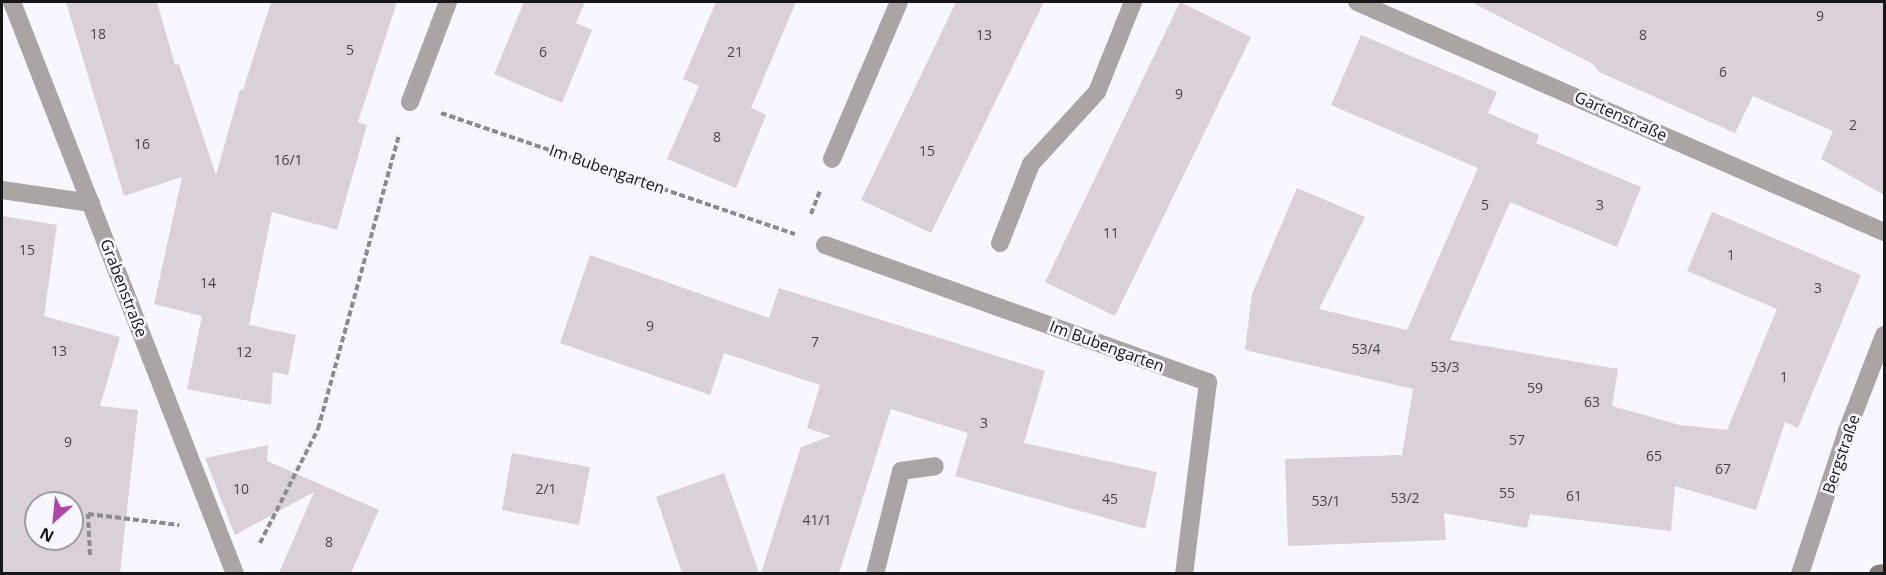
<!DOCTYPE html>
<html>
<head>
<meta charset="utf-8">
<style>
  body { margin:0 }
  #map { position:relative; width:1886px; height:575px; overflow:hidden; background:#f8f6fe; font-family:"Open Sans",sans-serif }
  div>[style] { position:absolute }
  .building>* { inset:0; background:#d9d1d7 }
  .path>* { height:4px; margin-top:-2px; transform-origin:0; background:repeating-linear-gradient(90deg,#8b8a8f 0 6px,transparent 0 9px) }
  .service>* { height:18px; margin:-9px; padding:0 9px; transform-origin:9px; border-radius:9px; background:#a9a5a4 }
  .minor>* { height:18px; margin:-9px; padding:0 9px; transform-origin:9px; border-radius:9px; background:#a9a5a4 }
  .secondary>* { height:18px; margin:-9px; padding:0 9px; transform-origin:9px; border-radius:9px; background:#847e7c }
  span { translate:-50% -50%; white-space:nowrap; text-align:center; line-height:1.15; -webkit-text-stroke:5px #f8f6fe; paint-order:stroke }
  .number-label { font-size:14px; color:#474448 }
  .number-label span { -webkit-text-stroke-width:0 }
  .street-label { font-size:16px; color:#161518 }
  .frame { position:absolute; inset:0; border:3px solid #161518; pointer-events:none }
  .north { position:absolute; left:24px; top:491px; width:60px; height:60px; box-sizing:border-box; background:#f8f6fe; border:2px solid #9e9ca2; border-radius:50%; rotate:207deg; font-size:16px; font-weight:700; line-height:24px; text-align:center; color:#161518 }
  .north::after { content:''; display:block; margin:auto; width:21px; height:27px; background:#ae45a7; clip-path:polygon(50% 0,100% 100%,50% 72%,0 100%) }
</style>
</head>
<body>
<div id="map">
  <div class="building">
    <div style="clip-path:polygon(66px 2px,157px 2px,175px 65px,179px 64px,216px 175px,240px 90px,243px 90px,271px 2px,397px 2px,358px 122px,367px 125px,337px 230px,272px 212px,249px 325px,296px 335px,288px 375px,273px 372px,271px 405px,187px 389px,202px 316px,154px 304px,182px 177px,124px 196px)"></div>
    <div style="clip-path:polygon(524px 2px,585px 2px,576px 23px,592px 30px,562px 103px,494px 74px)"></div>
    <div style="clip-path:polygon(716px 2px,796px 2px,751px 108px,766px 115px,736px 188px,667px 159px,699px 86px,683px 79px)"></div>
    <div style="clip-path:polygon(956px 2px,1044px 2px,931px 233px,861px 200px)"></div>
    <div style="clip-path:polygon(1180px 2px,1251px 37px,1115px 316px,1045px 282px)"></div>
    <div style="clip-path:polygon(1471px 2px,1884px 2px,1884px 195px,1821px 159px,1833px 131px,1753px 96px,1735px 133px,1599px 72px,1593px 64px)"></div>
    <div style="clip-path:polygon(1361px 35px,1497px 92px,1488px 113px,1539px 135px,1536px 143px,1641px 187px,1617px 247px,1510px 202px,1450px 340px,1618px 369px,1612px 406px,1680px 425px,1727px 430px,1777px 309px,1687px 271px,1712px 212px,1861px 275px,1798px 428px,1785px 422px,1756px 510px,1675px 486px,1671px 531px,1530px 514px,1527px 528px,1444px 513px,1446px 540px,1288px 546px,1285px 459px,1402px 455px,1413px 389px,1245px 350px,1252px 294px,1297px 188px,1365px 217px,1319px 309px,1407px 330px,1478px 168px,1331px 105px)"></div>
    <div style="clip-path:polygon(evenodd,2px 216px,57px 225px,44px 316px,120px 337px,100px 406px,138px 410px,120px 573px,2px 573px,2px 216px,36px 503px,72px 503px,72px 539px,36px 539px,36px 503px)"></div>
    <div style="clip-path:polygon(590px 255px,769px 318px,779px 288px,1045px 371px,1024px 443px,1157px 472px,1145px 529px,955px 476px,968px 433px,891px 409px,839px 573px,761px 573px,801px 447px,831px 436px,807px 428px,820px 385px,724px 353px,710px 395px,560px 343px)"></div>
    <div style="clip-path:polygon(268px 445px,267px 461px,379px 510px,351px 573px,279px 573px,314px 492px,235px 535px,205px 458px)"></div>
    <div style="clip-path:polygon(512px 453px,590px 467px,579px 525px,502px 510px)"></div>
    <div style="clip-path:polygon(724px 473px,759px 573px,682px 573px,656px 497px)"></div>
  </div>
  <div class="path">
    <div style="left:441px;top:113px;width:374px;rotate:18.9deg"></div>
    <div style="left:811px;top:214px;width:26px;rotate:-69deg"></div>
    <div style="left:260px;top:543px;width:128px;rotate:-63deg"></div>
    <div style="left:318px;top:429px;width:306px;rotate:-74.6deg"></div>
    <div style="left:90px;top:555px;width:41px;rotate:-92.8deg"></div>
    <div style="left:88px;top:514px;width:92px;rotate:6.9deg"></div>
  </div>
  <div class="service">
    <div style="left:2px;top:190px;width:90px;rotate:8.3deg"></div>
    <div style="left:1000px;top:243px;width:85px;rotate:-68.6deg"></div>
    <div style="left:1031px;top:164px;width:98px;rotate:-47.5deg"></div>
    <div style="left:1097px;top:92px;width:97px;rotate:-68.2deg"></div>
    <div style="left:875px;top:574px;width:106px;rotate:-75.8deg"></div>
    <div style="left:901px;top:471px;width:34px;rotate:-8deg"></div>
  </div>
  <div class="minor">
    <div style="left:12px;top:2px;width:614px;rotate:68.7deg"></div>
    <div style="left:1357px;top:2px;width:575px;rotate:23.58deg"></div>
    <div style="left:410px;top:102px;width:107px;rotate:-69.2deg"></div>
    <div style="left:832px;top:159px;width:171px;rotate:-66.9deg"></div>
    <div style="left:825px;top:245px;width:407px;rotate:19.7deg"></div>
    <div style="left:1208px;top:382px;width:193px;rotate:97.1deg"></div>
    <div style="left:1800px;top:574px;width:151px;rotate:-71.8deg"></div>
    <div style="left:1847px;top:431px;width:103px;rotate:-68.9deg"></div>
  </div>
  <div class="secondary">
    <div style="left:1878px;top:574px;width:6px;rotate:-9deg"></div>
  </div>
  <div class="number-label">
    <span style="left:1820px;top:16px">9</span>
    <span style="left:98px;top:34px">18</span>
    <span style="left:984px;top:35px">13</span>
    <span style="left:1643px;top:35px">8</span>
    <span style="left:350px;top:50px">5</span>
    <span style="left:543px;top:52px">6</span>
    <span style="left:735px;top:52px">21</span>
    <span style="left:1723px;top:72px">6</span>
    <span style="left:1179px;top:94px">9</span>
    <span style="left:1853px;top:125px">2</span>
    <span style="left:717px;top:137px">8</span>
    <span style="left:142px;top:144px">16</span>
    <span style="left:927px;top:151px">15</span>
    <span style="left:288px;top:160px">16/1</span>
    <span style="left:1485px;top:205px">5</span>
    <span style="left:1600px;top:205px">3</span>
    <span style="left:1111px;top:233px">11</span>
    <span style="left:27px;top:250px">15</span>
    <span style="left:1731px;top:255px">1</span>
    <span style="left:208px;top:283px">14</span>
    <span style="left:1818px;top:288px">3</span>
    <span style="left:650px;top:326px">9</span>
    <span style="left:815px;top:342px">7</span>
    <span style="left:1366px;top:349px">53/4</span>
    <span style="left:59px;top:351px">13</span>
    <span style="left:244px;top:352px">12</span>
    <span style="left:1445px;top:367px">53/3</span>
    <span style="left:1784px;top:377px">1</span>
    <span style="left:1535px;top:388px">59</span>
    <span style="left:1592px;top:402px">63</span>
    <span style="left:984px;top:423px">3</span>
    <span style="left:1517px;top:440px">57</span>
    <span style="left:68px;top:442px">9</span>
    <span style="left:1654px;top:456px">65</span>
    <span style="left:1723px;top:469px">67</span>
    <span style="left:241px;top:489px">10</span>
    <span style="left:546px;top:489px">2/1</span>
    <span style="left:1507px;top:493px">55</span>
    <span style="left:1574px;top:496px">61</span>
    <span style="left:1405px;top:498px">53/2</span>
    <span style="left:1110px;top:499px">45</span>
    <span style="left:1326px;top:501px">53/1</span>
    <span style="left:817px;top:520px">41/1</span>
    <span style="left:329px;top:542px">8</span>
  </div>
  <div class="street-label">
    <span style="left:1621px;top:116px;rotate:24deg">Gartenstraße</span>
    <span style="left:607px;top:169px;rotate:19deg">Im Bubengarten</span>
    <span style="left:124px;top:288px;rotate:69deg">Grabenstraße</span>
    <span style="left:1107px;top:346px;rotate:20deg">Im Bubengarten</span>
    <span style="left:1841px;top:454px;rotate:-71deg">Bergstraße</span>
  </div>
  <div class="frame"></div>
  <div class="north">N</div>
</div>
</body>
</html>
